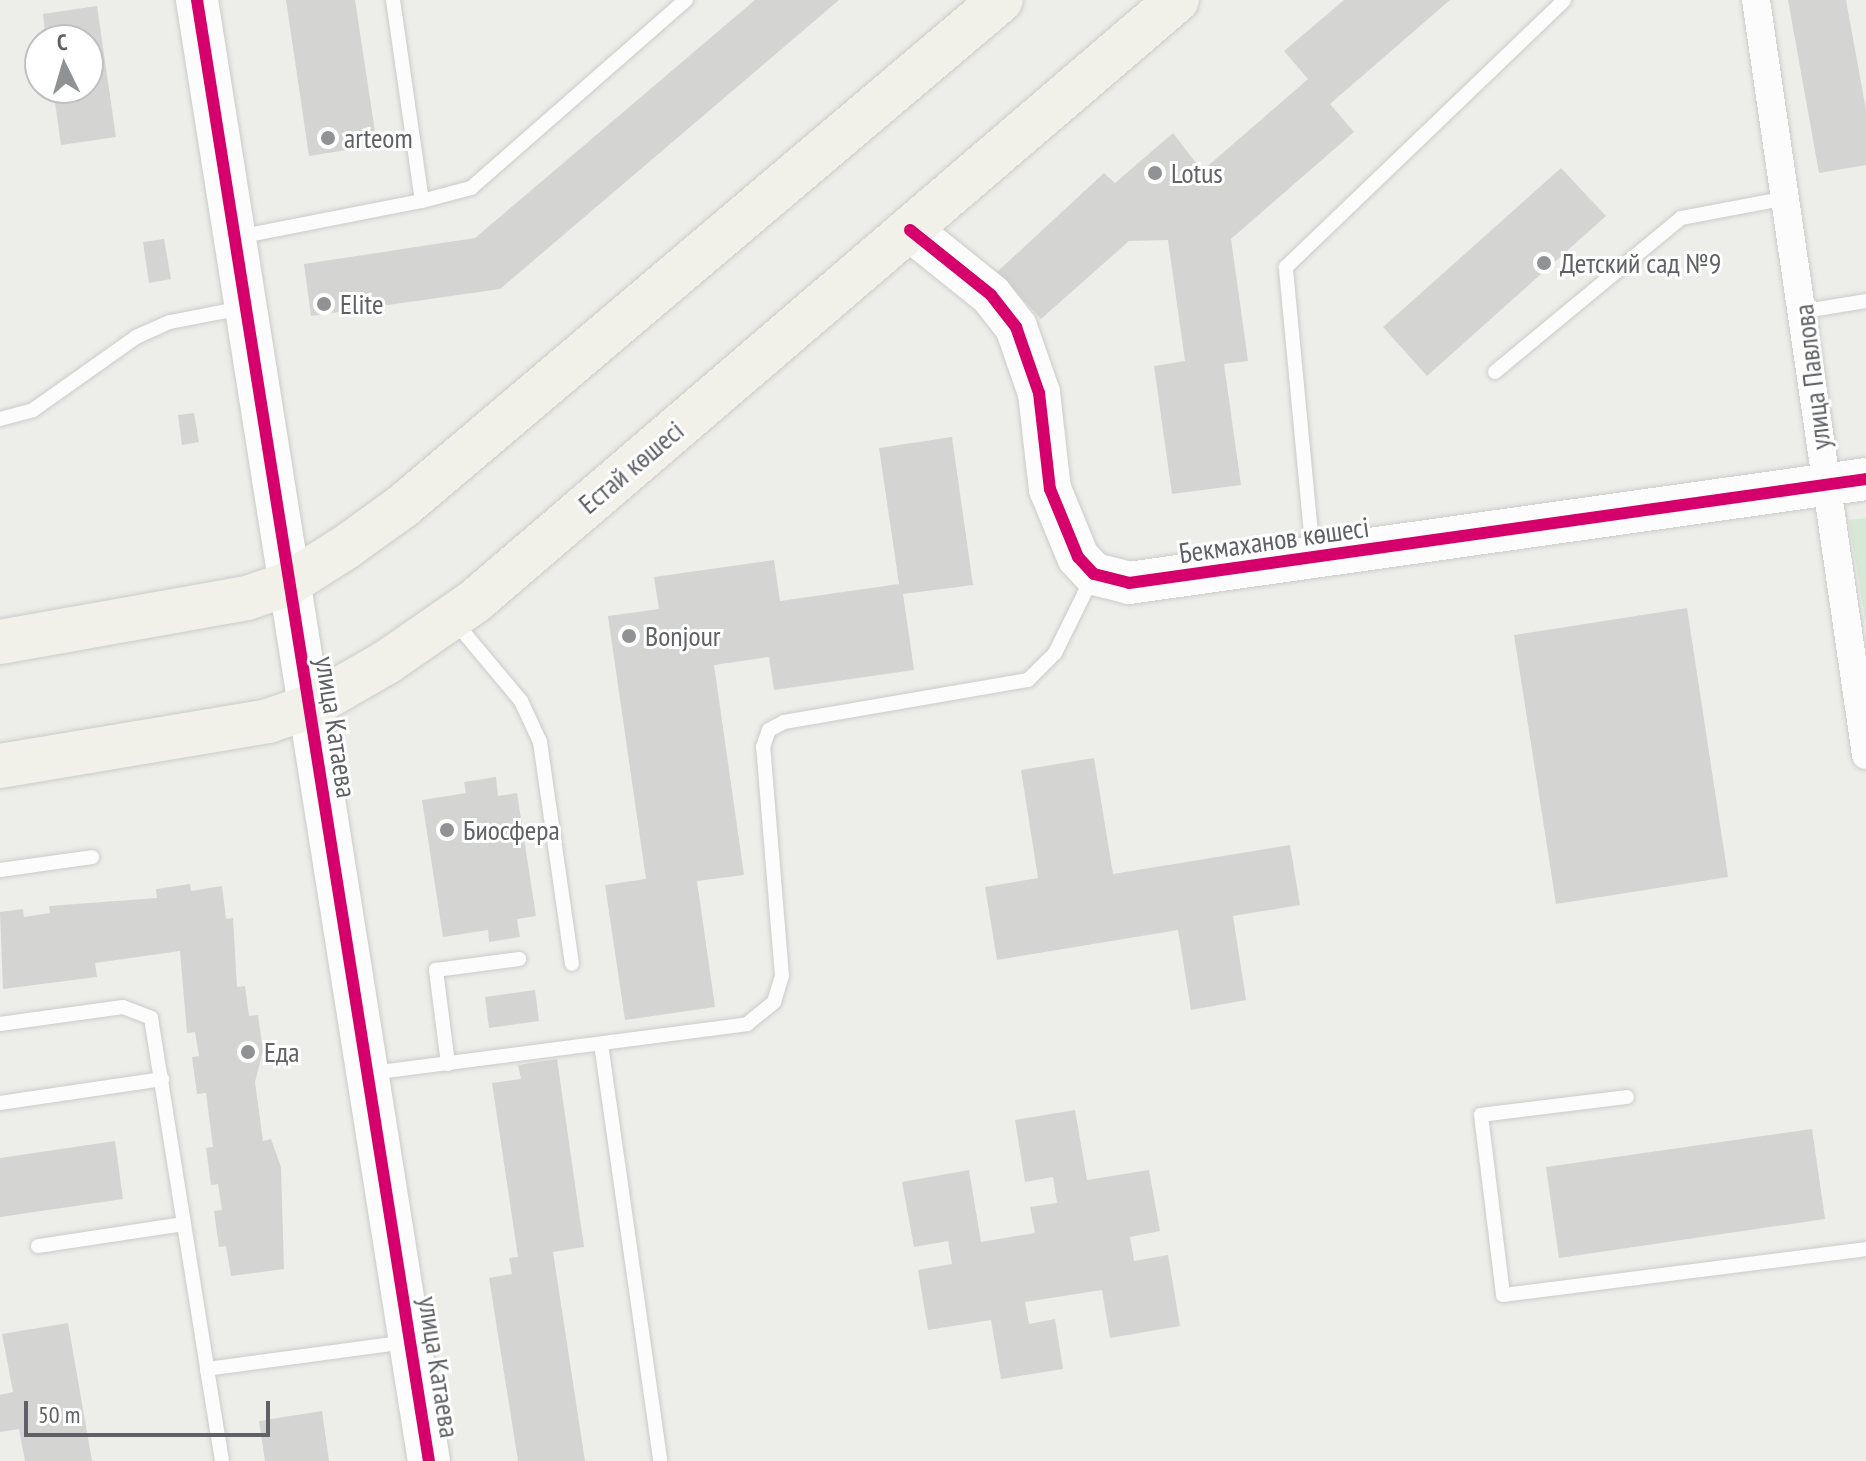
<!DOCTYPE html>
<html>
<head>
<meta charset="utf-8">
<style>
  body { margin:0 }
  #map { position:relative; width:1866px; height:1461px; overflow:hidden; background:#edede9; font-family:"PT Sans Narrow",sans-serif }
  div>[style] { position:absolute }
  .green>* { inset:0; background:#d8e8d7 }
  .building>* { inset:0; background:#d4d4d2 }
  .roads { filter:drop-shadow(0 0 2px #cbcbca) drop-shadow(0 0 2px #cbcbca) }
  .lane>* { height:14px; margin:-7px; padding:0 7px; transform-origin:7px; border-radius:7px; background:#fcfcfc }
  .street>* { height:28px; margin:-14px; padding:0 14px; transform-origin:14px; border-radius:14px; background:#fcfcfc }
  .secondary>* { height:42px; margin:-21px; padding:0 21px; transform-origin:21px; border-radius:21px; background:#fcfcfc }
  .primary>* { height:44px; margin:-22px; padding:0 22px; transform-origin:22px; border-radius:22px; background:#f2f1e9 }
  .cycleway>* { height:12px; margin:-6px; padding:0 6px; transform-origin:6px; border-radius:6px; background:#d6006c }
  .dots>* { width:22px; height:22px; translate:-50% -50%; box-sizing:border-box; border:4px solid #fff; border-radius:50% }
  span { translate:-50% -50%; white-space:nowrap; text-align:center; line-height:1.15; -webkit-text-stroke:6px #fff; paint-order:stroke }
  .poi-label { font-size:28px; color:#5f6166 }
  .left { translate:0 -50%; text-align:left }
  .street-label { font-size:28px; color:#5f6166 }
  .north { position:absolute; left:24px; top:24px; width:80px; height:80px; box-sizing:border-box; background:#fff; border:2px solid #bfc0c2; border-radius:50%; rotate:355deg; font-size:22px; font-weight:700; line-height:32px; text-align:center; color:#5f6166 }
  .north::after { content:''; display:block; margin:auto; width:28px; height:36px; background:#919294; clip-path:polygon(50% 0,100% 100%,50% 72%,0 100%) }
  .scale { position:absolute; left:24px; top:1401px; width:246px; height:36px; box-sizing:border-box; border:4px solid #5f6166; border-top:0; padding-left:10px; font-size:24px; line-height:28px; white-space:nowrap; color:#5f6166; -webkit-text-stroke:6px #fff; paint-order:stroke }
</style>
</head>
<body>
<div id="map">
  <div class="green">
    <div style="clip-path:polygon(1866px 518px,1866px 626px,1849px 520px)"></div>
  </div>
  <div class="building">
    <div style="clip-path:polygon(286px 0,355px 0,377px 145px,309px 156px)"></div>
    <div style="clip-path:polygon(755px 0,839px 0,500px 289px,311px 316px,304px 264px,475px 238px)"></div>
    <div style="clip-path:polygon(1344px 0,1450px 0,1330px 104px,1354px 132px,1231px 239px,1248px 361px,1224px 364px,1241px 485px,1172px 494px,1154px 366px,1185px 361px,1168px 240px,1129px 241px,1041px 319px,997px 272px,1104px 173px,1115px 183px,1173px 133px,1202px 171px,1308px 79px,1284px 51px)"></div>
    <div style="clip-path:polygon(1788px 0,1846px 0,1866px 110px,1866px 165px,1819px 173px)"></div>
    <div style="clip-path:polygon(97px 6px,116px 137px,61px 145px,53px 88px,88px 88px,88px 40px,46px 40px,43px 14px)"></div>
    <div style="clip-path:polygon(1561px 168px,1606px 216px,1427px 376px,1383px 327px)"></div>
    <div style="clip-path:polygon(164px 239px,171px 279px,149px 283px,143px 242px)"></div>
    <div style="clip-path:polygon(194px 413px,199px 442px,182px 445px,178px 415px)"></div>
    <div style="clip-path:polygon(952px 437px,973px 585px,903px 594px,914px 670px,774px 690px,769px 657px,714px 665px,744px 875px,697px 881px,715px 1007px,625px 1020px,605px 885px,646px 879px,608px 616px,659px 609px,654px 577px,774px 560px,780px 601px,899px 584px,879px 448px)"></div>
    <div style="clip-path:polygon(1687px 608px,1728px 877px,1556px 904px,1514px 635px)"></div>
    <div style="clip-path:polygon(1094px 758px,1113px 874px,1290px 845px,1300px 905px,1233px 916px,1246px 1000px,1191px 1010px,1178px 930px,997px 960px,985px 887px,1038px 878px,1021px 770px)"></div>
    <div style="clip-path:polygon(496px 777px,498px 796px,517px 793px,536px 916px,517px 919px,520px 937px,489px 942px,488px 930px,443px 937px,422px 800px,466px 793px,464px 782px)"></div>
    <div style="clip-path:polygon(190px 884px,191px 891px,222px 886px,226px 919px,233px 918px,237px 987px,245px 986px,249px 1016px,258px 1015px,263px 1051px,255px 1082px,263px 1141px,271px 1139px,281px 1167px,284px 1269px,231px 1276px,226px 1246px,219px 1247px,214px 1211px,222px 1210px,218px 1184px,211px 1185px,206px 1148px,213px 1147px,206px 1093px,197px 1094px,192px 1057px,199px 1056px,195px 1032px,187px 1033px,180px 951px,95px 963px,97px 977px,3px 989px,0 912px,23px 909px,24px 917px,50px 913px,49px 906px,157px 898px,156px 889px)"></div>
    <div style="clip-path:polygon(535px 990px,539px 1021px,489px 1028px,485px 997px)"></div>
    <div style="clip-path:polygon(557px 1059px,584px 1247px,553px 1252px,585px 1461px,518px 1461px,489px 1278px,512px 1274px,509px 1258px,518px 1257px,492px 1083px,521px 1079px,518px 1065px)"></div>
    <div style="clip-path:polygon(1075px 1110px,1087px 1180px,1149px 1170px,1160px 1231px,1130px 1237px,1134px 1261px,1168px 1255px,1180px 1326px,1110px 1338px,1102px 1290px,1025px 1302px,1029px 1324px,1055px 1319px,1063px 1369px,1001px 1379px,991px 1320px,928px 1330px,918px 1270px,952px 1264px,948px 1241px,914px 1247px,902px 1182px,969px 1170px,981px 1242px,1035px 1233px,1030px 1207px,1057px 1203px,1053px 1177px,1025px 1182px,1015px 1120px)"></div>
    <div style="clip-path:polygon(1812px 1129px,1825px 1219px,1559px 1258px,1546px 1167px)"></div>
    <div style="clip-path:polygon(115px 1141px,123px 1199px,0 1217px,0 1158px)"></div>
    <div style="clip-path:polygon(68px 1323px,92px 1461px,25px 1461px,19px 1429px,0 1432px,0 1395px,13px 1392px,2px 1334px)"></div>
    <div style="clip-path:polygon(322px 1411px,329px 1461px,265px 1461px,259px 1421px)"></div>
  </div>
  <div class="roads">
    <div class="lane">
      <div style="left:393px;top:0;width:203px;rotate:81.8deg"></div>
      <div style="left:422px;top:201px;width:51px;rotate:-14.9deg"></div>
      <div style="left:471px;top:188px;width:286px;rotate:-41.2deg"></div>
      <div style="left:238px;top:237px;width:187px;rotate:-11.1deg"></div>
      <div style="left:1805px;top:311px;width:62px;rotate:-9.3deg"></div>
      <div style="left:1495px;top:372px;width:241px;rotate:-39.6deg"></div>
      <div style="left:1681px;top:218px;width:108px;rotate:-10.7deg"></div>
      <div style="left:0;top:419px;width:34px;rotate:-15deg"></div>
      <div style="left:33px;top:410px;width:126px;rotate:-35.3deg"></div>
      <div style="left:136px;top:337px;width:37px;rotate:-24deg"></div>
      <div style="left:170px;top:322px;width:73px;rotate:-11deg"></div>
      <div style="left:1313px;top:555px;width:289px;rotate:-95.4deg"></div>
      <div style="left:1286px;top:267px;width:385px;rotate:-43.8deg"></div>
      <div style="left:455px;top:622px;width:103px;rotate:50.1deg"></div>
      <div style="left:521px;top:701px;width:45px;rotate:65.1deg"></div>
      <div style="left:540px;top:742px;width:224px;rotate:81.8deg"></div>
      <div style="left:0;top:870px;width:93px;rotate:-8deg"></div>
      <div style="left:0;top:1024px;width:124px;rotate:-7.9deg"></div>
      <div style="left:123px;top:1007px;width:30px;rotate:21deg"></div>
      <div style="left:151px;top:1018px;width:355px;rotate:80.9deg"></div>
      <div style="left:207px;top:1369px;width:203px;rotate:-7.7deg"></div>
      <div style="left:601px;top:1044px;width:421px;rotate:81.9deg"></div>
      <div style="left:448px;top:1064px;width:95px;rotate:-97.3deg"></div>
      <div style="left:436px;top:970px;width:84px;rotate:-7.5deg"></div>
      <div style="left:372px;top:1073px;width:378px;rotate:-7.4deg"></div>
      <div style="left:747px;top:1024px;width:35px;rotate:-39deg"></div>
      <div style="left:774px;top:1002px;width:27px;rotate:-73deg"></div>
      <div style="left:782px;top:976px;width:230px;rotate:-94.7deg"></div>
      <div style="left:763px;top:747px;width:18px;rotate:-71deg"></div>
      <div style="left:769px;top:730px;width:17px;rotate:-28deg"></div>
      <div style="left:784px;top:722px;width:248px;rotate:-9.8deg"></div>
      <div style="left:1028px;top:680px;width:38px;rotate:-45deg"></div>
      <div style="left:1055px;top:653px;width:84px;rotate:-63.7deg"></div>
      <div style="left:1627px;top:1097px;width:147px;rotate:173deg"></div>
      <div style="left:1481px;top:1115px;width:181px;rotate:83deg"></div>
      <div style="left:1503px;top:1295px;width:366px;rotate:-7.2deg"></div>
      <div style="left:0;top:1103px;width:164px;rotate:-8.4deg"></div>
      <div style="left:38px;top:1246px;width:147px;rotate:-8.6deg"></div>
      <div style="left:207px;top:1369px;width:93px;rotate:80.7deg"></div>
    </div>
    <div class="street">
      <div style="left:1756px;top:0;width:763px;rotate:81.71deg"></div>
    </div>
    <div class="secondary">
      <div style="left:197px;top:0;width:1479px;rotate:80.98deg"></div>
      <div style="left:910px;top:230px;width:104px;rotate:38.7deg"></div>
      <div style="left:991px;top:295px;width:41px;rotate:52deg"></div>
      <div style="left:1016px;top:327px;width:70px;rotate:70.8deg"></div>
      <div style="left:1039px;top:393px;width:97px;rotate:83.5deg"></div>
      <div style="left:1050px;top:489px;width:74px;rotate:67.6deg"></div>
      <div style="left:1078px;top:557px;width:23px;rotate:47deg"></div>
      <div style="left:1094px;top:574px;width:36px;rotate:14deg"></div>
      <div style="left:1129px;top:583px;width:744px;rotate:-8.03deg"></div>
    </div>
    <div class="primary">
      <div style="left:0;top:642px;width:251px;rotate:-10.1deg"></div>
      <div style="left:247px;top:598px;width:43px;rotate:-18.9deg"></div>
      <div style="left:288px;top:584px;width:69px;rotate:-32.5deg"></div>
      <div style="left:346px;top:547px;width:70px;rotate:-35.7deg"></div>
      <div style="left:403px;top:506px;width:783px;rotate:-40.24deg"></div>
      <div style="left:0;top:766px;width:272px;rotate:-9.5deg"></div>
      <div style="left:268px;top:721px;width:43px;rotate:-18.9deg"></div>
      <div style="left:309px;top:707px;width:90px;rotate:-30deg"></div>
      <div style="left:387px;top:662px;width:107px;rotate:-34.7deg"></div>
      <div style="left:475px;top:601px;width:924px;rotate:-40.57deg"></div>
    </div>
  </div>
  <div class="cycleway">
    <div style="left:197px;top:0;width:1479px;rotate:80.98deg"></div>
    <div style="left:910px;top:230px;width:104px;rotate:38.7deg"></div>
    <div style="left:991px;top:295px;width:41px;rotate:52deg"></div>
    <div style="left:1016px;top:327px;width:70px;rotate:70.8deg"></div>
    <div style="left:1039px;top:393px;width:97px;rotate:83.5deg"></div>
    <div style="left:1050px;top:489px;width:74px;rotate:67.6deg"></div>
    <div style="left:1078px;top:557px;width:23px;rotate:47deg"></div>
    <div style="left:1094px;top:574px;width:36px;rotate:14deg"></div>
    <div style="left:1129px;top:583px;width:744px;rotate:-8.03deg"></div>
  </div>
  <div class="dots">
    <div style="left:328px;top:138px;background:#919294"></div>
    <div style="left:1155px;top:173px;background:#919294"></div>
    <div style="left:1544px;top:263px;background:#919294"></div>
    <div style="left:324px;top:304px;background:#919294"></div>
    <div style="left:629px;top:636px;background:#919294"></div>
    <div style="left:447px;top:830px;background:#919294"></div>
    <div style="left:248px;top:1052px;background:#919294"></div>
  </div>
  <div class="poi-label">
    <span class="left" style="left:344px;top:138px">arteom</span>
    <span class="left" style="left:1171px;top:173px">Lotus</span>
    <span class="left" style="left:1560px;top:263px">Детский сад №9</span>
    <span class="left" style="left:340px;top:304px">Elite</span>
    <span class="left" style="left:645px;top:636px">Bonjour</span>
    <span class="left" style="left:463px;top:830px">Биосфера</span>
    <span class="left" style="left:264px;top:1052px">Еда</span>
  </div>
  <div class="street-label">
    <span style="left:1812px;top:377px;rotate:-97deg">улица Павлова</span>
    <span style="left:631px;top:467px;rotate:-40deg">Естай көшесі</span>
    <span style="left:1274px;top:540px;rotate:-8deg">Бекмаханов көшесі</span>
    <span style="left:336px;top:727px;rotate:81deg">улица Катаева</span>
    <span style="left:439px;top:1367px;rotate:81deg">улица Катаева</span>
  </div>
  <div class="north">С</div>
  <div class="scale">50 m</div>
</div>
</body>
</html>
